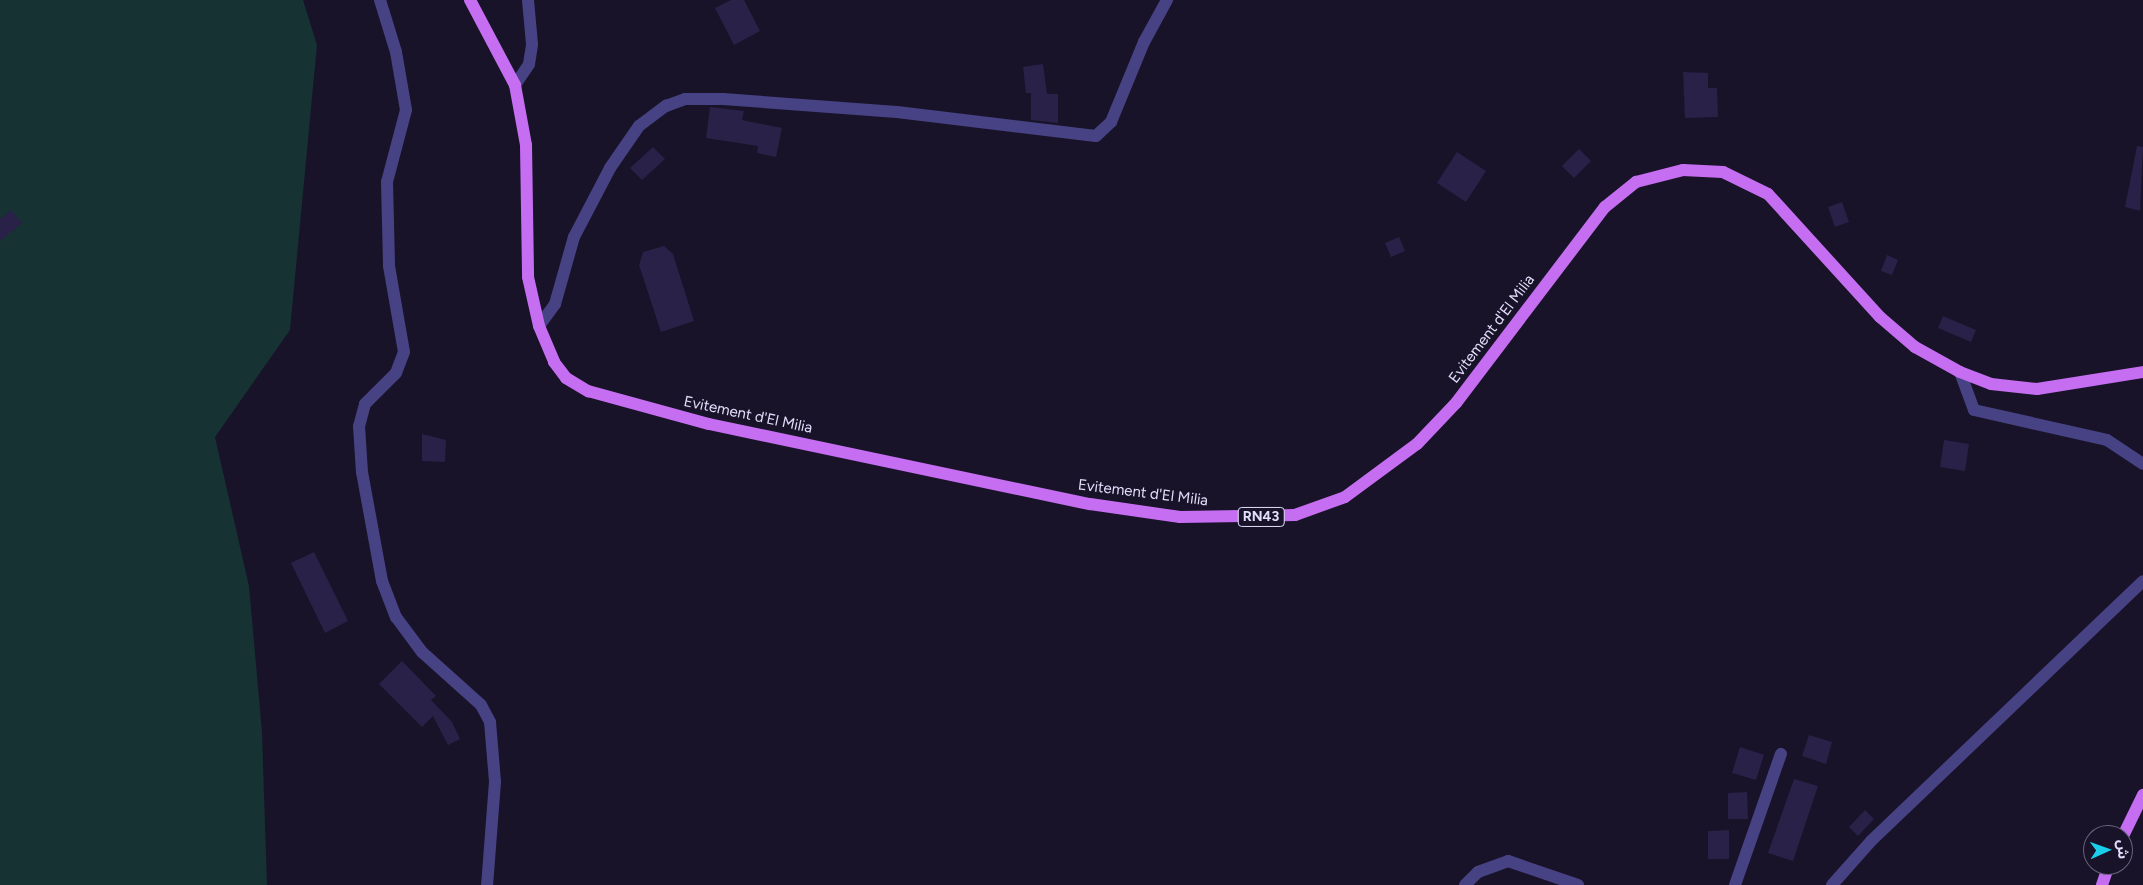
<!DOCTYPE html>
<html>
<head>
<meta charset="utf-8">
<style>
  body { margin:0 }
  #map { position:relative; width:2143px; height:885px; overflow:hidden; background:#181329; font-family:Figtree,"Noto Sans Arabic",sans-serif }
  div>[style] { position:absolute }
  .green>* { inset:0; background:#163232 }
  .building>* { inset:0; background:#2a2148 }
  .minor>* { height:12px; margin:-6px; padding:0 6px; transform-origin:6px; border-radius:6px; background:#474283 }
  .major>* { height:12px; margin:-6px; padding:0 6px; transform-origin:6px; border-radius:6px; background:#c66ef2 }
  span { translate:-50% -50%; white-space:nowrap; text-align:center; line-height:1.15; -webkit-text-stroke:4.5px #181329; paint-order:stroke }
  .shield-label span { padding:1px 4px; background:#181329; border:1px solid; border-radius:4px; -webkit-text-stroke-width:0 }
  .shield-label { font-size:14px; color:#e2defc; font-weight:700 }
  .street-label { font-size:15px; color:#e2defc }
  .north { position:absolute; left:2083px; top:825px; width:50px; height:50px; box-sizing:border-box; background:#181329; border:1px solid #69647d; border-radius:50%; rotate:88deg; font-size:14px; font-weight:700; line-height:20px; text-align:center; color:#e2defc }
  .north::after { content:''; display:block; margin:auto; width:18px; height:22px; background:#1bceeb; clip-path:polygon(50% 0,100% 100%,50% 72%,0 100%) }
</style>
</head>
<body>
<div id="map">
  <div class="green">
    <div style="clip-path:polygon(0 0,303px 0,317px 45px,290px 330px,215px 437px,249px 586px,262px 732px,267px 885px,0 885px)"></div>
  </div>
  <div class="building">
    <div style="clip-path:polygon(731px 0,744px 0,760px 31px,734px 45px,715px 8px)"></div>
    <div style="clip-path:polygon(1043px 64px,1047px 94px,1058px 94px,1058px 123px,1031px 120px,1031px 93px,1026px 93px,1023px 67px)"></div>
    <div style="clip-path:polygon(1683px 72px,1708px 73px,1708px 88px,1717px 88px,1718px 117px,1685px 118px)"></div>
    <div style="clip-path:polygon(710px 107px,744px 111px,742px 120px,782px 128px,776px 157px,757px 153px,758px 146px,706px 138px)"></div>
    <div style="clip-path:polygon(2137px 146px,2143px 147px,2140px 211px,2125px 207px)"></div>
    <div style="clip-path:polygon(653px 147px,665px 159px,642px 180px,630px 168px)"></div>
    <div style="clip-path:polygon(1579px 149px,1591px 161px,1574px 178px,1562px 166px)"></div>
    <div style="clip-path:polygon(1457px 152px,1486px 171px,1466px 202px,1437px 183px)"></div>
    <div style="clip-path:polygon(1842px 202px,1849px 222px,1835px 227px,1828px 207px)"></div>
    <div style="clip-path:polygon(11px 210px,22px 223px,0 241px,0 219px)"></div>
    <div style="clip-path:polygon(1399px 237px,1405px 251px,1391px 257px,1385px 243px)"></div>
    <div style="clip-path:polygon(664px 246px,673px 254px,694px 321px,661px 332px,639px 265px,643px 252px)"></div>
    <div style="clip-path:polygon(1887px 255px,1898px 260px,1892px 275px,1881px 271px)"></div>
    <div style="clip-path:polygon(1943px 316px,1976px 330px,1971px 342px,1938px 328px)"></div>
    <div style="clip-path:polygon(422px 434px,446px 440px,445px 462px,422px 461px)"></div>
    <div style="clip-path:polygon(1944px 440px,1969px 444px,1965px 471px,1940px 467px)"></div>
    <div style="clip-path:polygon(314px 552px,348px 621px,325px 633px,291px 563px)"></div>
    <div style="clip-path:polygon(402px 661px,436px 696px,431px 700px,452px 722px,460px 739px,448px 745px,433px 716px,422px 727px,379px 684px)"></div>
    <div style="clip-path:polygon(1809px 735px,1832px 742px,1826px 764px,1802px 756px)"></div>
    <div style="clip-path:polygon(1740px 747px,1764px 755px,1756px 780px,1732px 773px)"></div>
    <div style="clip-path:polygon(1794px 779px,1818px 786px,1793px 861px,1768px 853px)"></div>
    <div style="clip-path:polygon(1747px 792px,1748px 819px,1728px 819px,1728px 793px)"></div>
    <div style="clip-path:polygon(1865px 810px,1874px 819px,1858px 836px,1849px 827px)"></div>
    <div style="clip-path:polygon(1729px 830px,1729px 859px,1708px 859px,1708px 831px)"></div>
  </div>
  <div class="minor">
    <div style="left:380px;top:0;width:54px;rotate:72.9deg"></div>
    <div style="left:396px;top:52px;width:59px;rotate:80.2deg"></div>
    <div style="left:406px;top:110px;width:74px;rotate:104.8deg"></div>
    <div style="left:387px;top:182px;width:84px;rotate:88.6deg"></div>
    <div style="left:389px;top:266px;width:87px;rotate:80.1deg"></div>
    <div style="left:404px;top:352px;width:22px;rotate:111deg"></div>
    <div style="left:396px;top:373px;width:44px;rotate:135deg"></div>
    <div style="left:365px;top:404px;width:23px;rotate:105deg"></div>
    <div style="left:359px;top:426px;width:46px;rotate:86.3deg"></div>
    <div style="left:362px;top:472px;width:111px;rotate:79.6deg"></div>
    <div style="left:382px;top:581px;width:39px;rotate:69deg"></div>
    <div style="left:396px;top:617px;width:44px;rotate:53.4deg"></div>
    <div style="left:422px;top:652px;width:79px;rotate:41.9deg"></div>
    <div style="left:481px;top:705px;width:19px;rotate:62deg"></div>
    <div style="left:490px;top:722px;width:60px;rotate:85.2deg"></div>
    <div style="left:495px;top:782px;width:103px;rotate:94.4deg"></div>
    <div style="left:515px;top:85px;width:25px;rotate:-56deg"></div>
    <div style="left:529px;top:64px;width:20px;rotate:-81deg"></div>
    <div style="left:532px;top:44px;width:44px;rotate:-95.2deg"></div>
    <div style="left:539px;top:326px;width:27px;rotate:-54deg"></div>
    <div style="left:555px;top:304px;width:70px;rotate:-74.2deg"></div>
    <div style="left:574px;top:237px;width:78px;rotate:-62.4deg"></div>
    <div style="left:610px;top:168px;width:51px;rotate:-55.4deg"></div>
    <div style="left:639px;top:126px;width:34px;rotate:-37deg"></div>
    <div style="left:666px;top:106px;width:20px;rotate:-20deg"></div>
    <div style="left:685px;top:99px;width:38px"></div>
    <div style="left:723px;top:99px;width:174px;rotate:4.3deg"></div>
    <div style="left:897px;top:112px;width:200px;rotate:6.9deg"></div>
    <div style="left:1096px;top:136px;width:21px;rotate:-43deg"></div>
    <div style="left:1111px;top:122px;width:87px;rotate:-67.6deg"></div>
    <div style="left:1144px;top:42px;width:48px;rotate:-61.3deg"></div>
    <div style="left:1960px;top:372px;width:40px;rotate:69.8deg"></div>
    <div style="left:1974px;top:410px;width:136px;rotate:12.7deg"></div>
    <div style="left:2107px;top:440px;width:43px;rotate:33.7deg"></div>
    <div style="left:1465px;top:885px;width:18px;rotate:-45deg"></div>
    <div style="left:1478px;top:872px;width:32px;rotate:-20deg"></div>
    <div style="left:1508px;top:861px;width:74px;rotate:18.9deg"></div>
    <div style="left:1735px;top:885px;width:139px;rotate:-70.7deg"></div>
    <div style="left:1832px;top:885px;width:59px;rotate:-48.4deg"></div>
    <div style="left:1871px;top:841px;width:376px;rotate:-43.7deg"></div>
  </div>
  <div class="major">
    <div style="left:470px;top:0;width:96px;rotate:62.1deg"></div>
    <div style="left:515px;top:85px;width:61px;rotate:79.6deg"></div>
    <div style="left:526px;top:145px;width:132px;rotate:89.1deg"></div>
    <div style="left:528px;top:277px;width:50px;rotate:77.3deg"></div>
    <div style="left:539px;top:326px;width:39px;rotate:67deg"></div>
    <div style="left:554px;top:362px;width:20px;rotate:53deg"></div>
    <div style="left:566px;top:378px;width:26px;rotate:31deg"></div>
    <div style="left:588px;top:391px;width:125px;rotate:15.3deg"></div>
    <div style="left:709px;top:424px;width:389px;rotate:11.9deg"></div>
    <div style="left:1090px;top:504px;width:91px;rotate:8.2deg"></div>
    <div style="left:1180px;top:517px;width:115px;rotate:-1deg"></div>
    <div style="left:1295px;top:515px;width:53px;rotate:-19.8deg"></div>
    <div style="left:1345px;top:497px;width:89px;rotate:-36.4deg"></div>
    <div style="left:1417px;top:444px;width:57px;rotate:-46.4deg"></div>
    <div style="left:1456px;top:403px;width:246px;rotate:-52.8deg"></div>
    <div style="left:1605px;top:207px;width:40px;rotate:-39deg"></div>
    <div style="left:1636px;top:182px;width:49px;rotate:-14.3deg"></div>
    <div style="left:1683px;top:170px;width:40px;rotate:2.9deg"></div>
    <div style="left:1723px;top:172px;width:50px;rotate:26.1deg"></div>
    <div style="left:1768px;top:194px;width:166px;rotate:47.7deg"></div>
    <div style="left:1880px;top:317px;width:46px;rotate:40.6deg"></div>
    <div style="left:1915px;top:347px;width:51px;rotate:29.1deg"></div>
    <div style="left:1960px;top:372px;width:33px;rotate:21deg"></div>
    <div style="left:1991px;top:384px;width:46px;rotate:6.2deg"></div>
    <div style="left:2037px;top:389px;width:107px;rotate:-9.1deg"></div>
    <div style="left:2123px;top:836px;width:46px;rotate:-64deg"></div>
    <div style="left:2102px;top:885px;width:21px;rotate:-71deg"></div>
  </div>
  <div class="shield-label">
    <span style="left:1261px;top:517px">RN43</span>
  </div>
  <div class="street-label">
    <span style="left:1492px;top:329px;rotate:-53deg">Evitement d'El Milia</span>
    <span style="left:748px;top:415px;rotate:12deg">Evitement d'El Milia</span>
    <span style="left:1143px;top:493px;rotate:7deg">Evitement d'El Milia</span>
  </div>
  <div class="north">ش</div>
</div>
</body>
</html>
